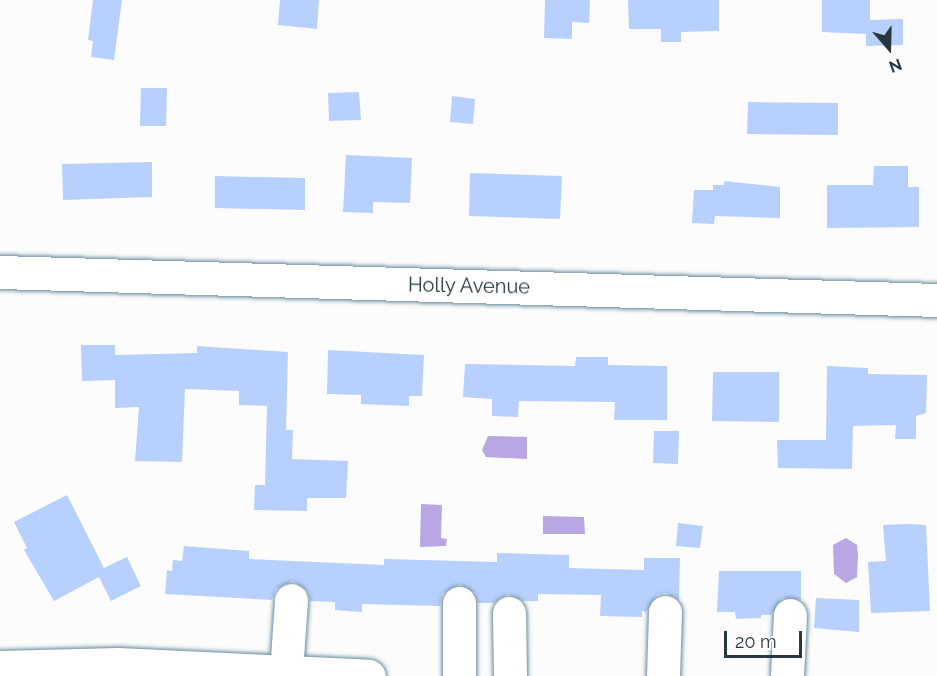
<!DOCTYPE html>
<html>
<head>
<meta charset="utf-8">
<style>
  body { margin:0 }
  #map { position:relative; width:937px; height:676px; overflow:hidden; background:#fcfcfc; font-family:Raleway,sans-serif }
  div>[style] { position:absolute }
  .water>* { inset:0; background:#b8a7e3 }
  .building>* { inset:0; background:#b8d0fe }
  .roads { filter:drop-shadow(0 0 2px #6a8d9f) drop-shadow(0 0 2px #6a8d9f) }
  .minor>* { height:33px; margin:-16.5px; padding:0 16.5px; transform-origin:16.5px; border-radius:16.5px; background:#fff }
  span { translate:-50% -50%; white-space:nowrap; text-align:center; line-height:1.15; -webkit-text-stroke:5px #fcfcfc; paint-order:stroke }
  .street-label { font-size:20px; color:#29383f }
  .north { position:absolute; left:859px; top:18px; width:60px; height:60px; -webkit-text-stroke:4px #fcfcfc; paint-order:stroke; rotate:160deg; font-size:16px; font-weight:700; line-height:24px; text-align:center; color:#29383f }
  .north::after { content:''; display:block; margin:auto; width:21px; height:27px; background:#29383f; clip-path:polygon(50% 0,100% 100%,50% 72%,0 100%) }
  .scale { position:absolute; left:724px; top:631px; width:78px; height:27px; box-sizing:border-box; border:3px solid #29383f; border-top:0; padding-left:8px; font-size:18px; line-height:21px; white-space:nowrap; color:#29383f; -webkit-text-stroke:4px #fcfcfc; paint-order:stroke }
</style>
</head>
<body>
<div id="map">
  <div class="water">
    <div style="clip-path:polygon(488px 436px,527px 437px,527px 459px,486px 457px,482px 450px)"></div>
    <div style="clip-path:polygon(421px 504px,442px 505px,441px 538px,447px 539px,446px 546px,420px 547px)"></div>
    <div style="clip-path:polygon(543px 516px,584px 517px,585px 534px,543px 534px)"></div>
    <div style="clip-path:polygon(846px 538px,857px 545px,858px 555px,857px 577px,846px 583px,834px 574px,833px 545px)"></div>
  </div>
  <div class="building">
    <div style="clip-path:polygon(93px 0,122px 0,114px 60px,91px 57px,93px 41px,88px 40px)"></div>
    <div style="clip-path:polygon(280px 0,319px 0,317px 29px,278px 25px)"></div>
    <div style="clip-path:polygon(545px 0,590px 0,589px 23px,572px 22px,572px 39px,544px 38px)"></div>
    <div style="clip-path:polygon(628px 0,719px 0,719px 31px,681px 32px,681px 42px,661px 42px,661px 29px,629px 29px)"></div>
    <div style="clip-path:polygon(822px 0,870px 0,870px 20px,903px 19px,903px 45px,866px 46px,866px 34px,822px 32px)"></div>
    <div style="clip-path:polygon(141px 88px,167px 88px,166px 126px,140px 126px)"></div>
    <div style="clip-path:polygon(359px 92px,361px 120px,329px 121px,328px 93px)"></div>
    <div style="clip-path:polygon(452px 96px,475px 99px,473px 124px,450px 122px)"></div>
    <div style="clip-path:polygon(748px 102px,838px 103px,838px 135px,747px 134px)"></div>
    <div style="clip-path:polygon(346px 155px,412px 158px,410px 203px,373px 202px,373px 213px,343px 212px)"></div>
    <div style="clip-path:polygon(152px 162px,152px 197px,63px 200px,62px 164px)"></div>
    <div style="clip-path:polygon(874px 166px,908px 166px,908px 187px,919px 187px,919px 227px,827px 228px,827px 185px,873px 185px)"></div>
    <div style="clip-path:polygon(470px 173px,562px 176px,560px 219px,469px 216px)"></div>
    <div style="clip-path:polygon(215px 176px,305px 178px,305px 210px,215px 208px)"></div>
    <div style="clip-path:polygon(724px 181px,780px 187px,780px 218px,715px 216px,714px 224px,692px 223px,694px 190px,713px 190px,713px 185px,724px 185px)"></div>
    <div style="clip-path:polygon(81px 345px,115px 345px,115px 355px,197px 353px,197px 346px,288px 352px,286px 430px,293px 430px,292px 459px,348px 461px,346px 498px,307px 498px,307px 511px,254px 510px,255px 485px,265px 485px,267px 406px,239px 405px,239px 391px,185px 389px,182px 462px,135px 461px,139px 407px,115px 408px,115px 380px,82px 381px)"></div>
    <div style="clip-path:polygon(328px 350px,424px 355px,422px 396px,409px 396px,409px 406px,361px 404px,361px 395px,327px 394px)"></div>
    <div style="clip-path:polygon(576px 357px,608px 357px,608px 365px,667px 366px,667px 420px,614px 420px,615px 402px,519px 401px,518px 417px,492px 416px,492px 399px,463px 397px,465px 364px,575px 366px)"></div>
    <div style="clip-path:polygon(827px 366px,868px 368px,868px 374px,927px 375px,926px 413px,916px 416px,916px 439px,895px 439px,896px 425px,853px 426px,852px 469px,778px 468px,777px 440px,826px 440px)"></div>
    <div style="clip-path:polygon(713px 372px,779px 372px,779px 422px,712px 421px)"></div>
    <div style="clip-path:polygon(654px 431px,679px 431px,678px 464px,653px 463px)"></div>
    <div style="clip-path:polygon(67px 495px,104px 568px,127px 557px,141px 586px,111px 601px,99px 577px,54px 601px,24px 550px,27px 548px,14px 522px)"></div>
    <div style="clip-path:polygon(678px 523px,703px 526px,700px 548px,676px 546px)"></div>
    <div style="clip-path:polygon(906px 524px,926px 525px,930px 611px,871px 613px,868px 562px,886px 561px,883px 525px)"></div>
    <div style="clip-path:polygon(184px 546px,249px 551px,249px 559px,384px 565px,384px 559px,497px 562px,497px 553px,569px 555px,569px 568px,644px 570px,644px 558px,680px 558px,679px 600px,666px 593px,657px 595px,646px 612px,642px 611px,642px 617px,600px 616px,601px 595px,538px 594px,538px 601px,523px 601px,508px 594px,493px 603px,478px 603px,475px 593px,460px 584px,443px 593px,440px 606px,362px 604px,362px 612px,335px 610px,335px 602px,310px 601px,308px 591px,293px 581px,276px 589px,272px 600px,165px 594px,167px 570px,172px 571px,173px 560px,182px 561px)"></div>
    <div style="clip-path:polygon(719px 571px,801px 571px,801px 600px,782px 598px,771px 615px,761px 615px,761px 618px,736px 619px,735px 612px,717px 612px)"></div>
    <div style="clip-path:polygon(816px 598px,859px 600px,859px 632px,814px 628px)"></div>
  </div>
  <div class="roads">
    <div class="minor">
      <div style="left:0;top:272px;width:937px;rotate:1.71deg"></div>
      <div style="left:509px;top:613px;width:63px;rotate:89.1deg"></div>
      <div style="left:0;top:667px;width:118px;rotate:-1.5deg"></div>
      <div style="left:118px;top:664px;width:251px;rotate:2.7deg"></div>
      <div style="left:286px;top:672px;width:72px;rotate:-86deg"></div>
      <div style="left:459px;top:676px;width:73px;rotate:-90deg"></div>
      <div style="left:663px;top:676px;width:64px;rotate:-88.2deg"></div>
      <div style="left:787px;top:676px;width:61px;rotate:-87.2deg"></div>
    </div>
  </div>
  <div class="street-label">
    <span style="left:469px;top:286px;rotate:1deg">Holly Avenue</span>
  </div>
  <div class="north">N</div>
  <div class="scale">20 m</div>
</div>
</body>
</html>
